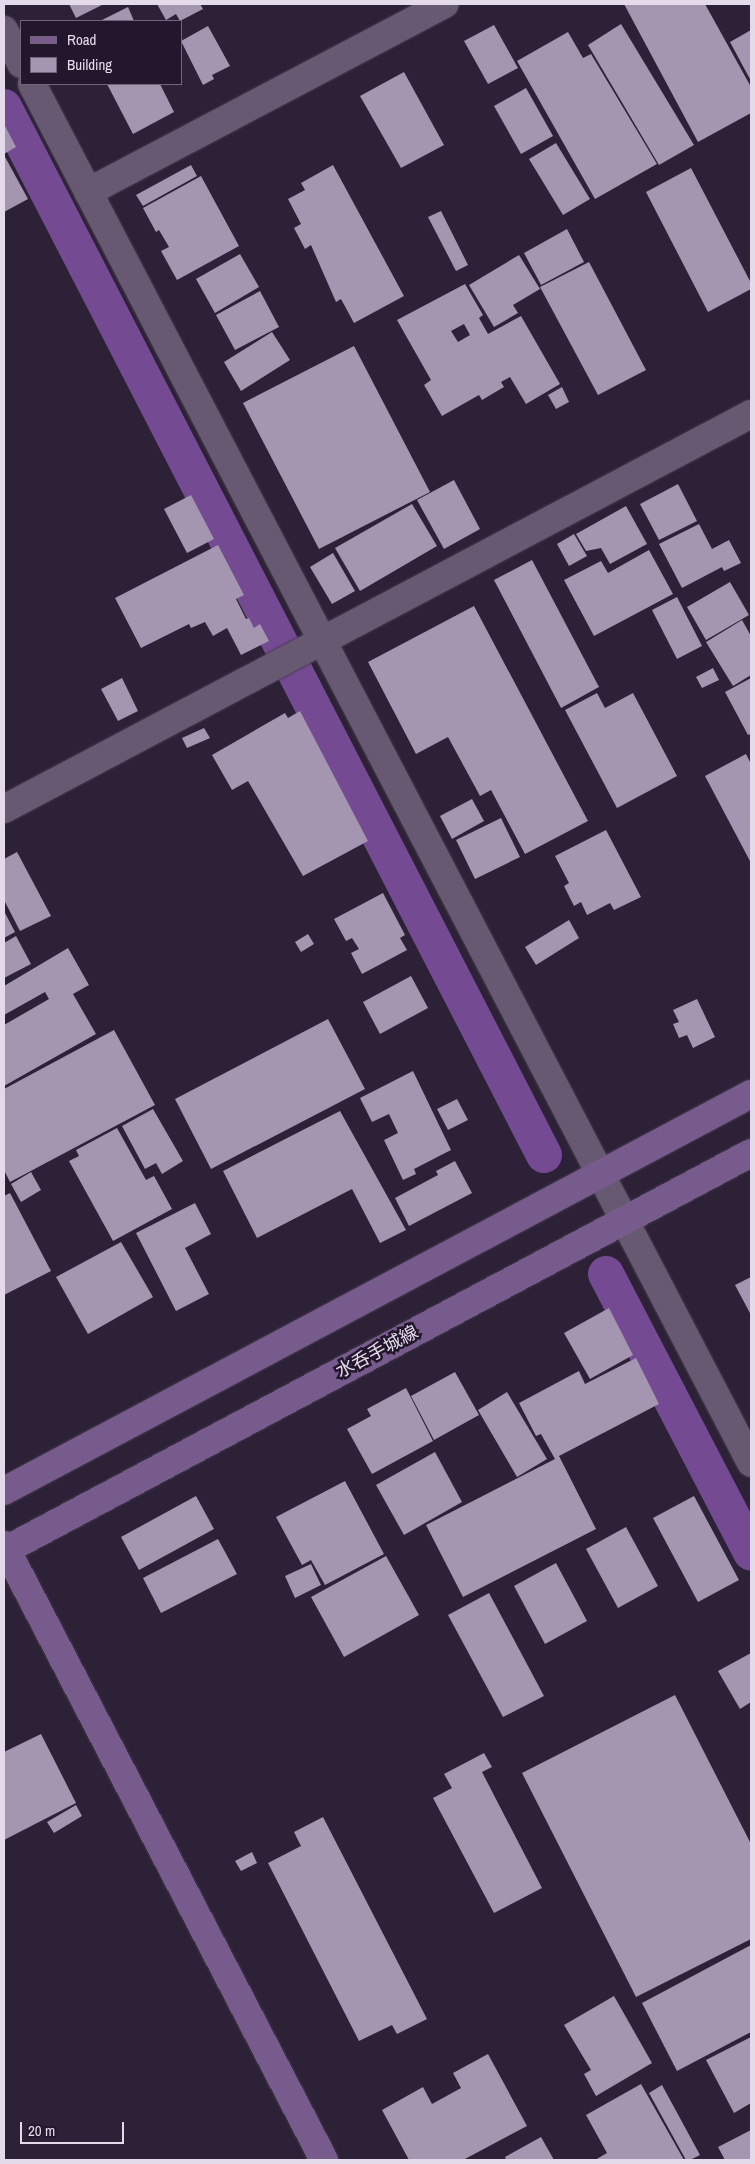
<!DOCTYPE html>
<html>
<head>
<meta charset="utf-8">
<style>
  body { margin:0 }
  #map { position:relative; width:755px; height:2164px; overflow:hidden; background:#2d2137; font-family:"Archivo Narrow","Noto Sans JP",sans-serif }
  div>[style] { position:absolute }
  .canal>* { height:36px; margin:-18px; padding:0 18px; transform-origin:18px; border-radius:18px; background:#744a92 }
  .building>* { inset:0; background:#a495b0 }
  .roads { filter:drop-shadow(0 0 1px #463c4f) drop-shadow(0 0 1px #463c4f) }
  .street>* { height:28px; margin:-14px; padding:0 14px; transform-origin:14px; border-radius:14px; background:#675972 }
  .secondary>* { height:28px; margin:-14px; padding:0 14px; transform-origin:14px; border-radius:14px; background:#785b8d }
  span { translate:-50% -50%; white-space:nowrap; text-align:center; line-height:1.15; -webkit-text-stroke:5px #23172d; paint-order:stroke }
  .street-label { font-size:18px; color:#e3dbea }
  .frame { position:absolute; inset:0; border:5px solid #e3dbea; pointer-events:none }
  .legend { position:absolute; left:20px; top:20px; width:162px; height:65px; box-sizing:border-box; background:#23172d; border:1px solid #706579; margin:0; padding:6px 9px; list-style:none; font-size:15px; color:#e3dbea }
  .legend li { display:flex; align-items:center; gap:10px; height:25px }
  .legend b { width:25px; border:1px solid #706579 }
  .scale { position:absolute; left:20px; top:2122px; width:104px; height:22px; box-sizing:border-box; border:2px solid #e3dbea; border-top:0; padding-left:6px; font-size:15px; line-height:18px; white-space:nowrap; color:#e3dbea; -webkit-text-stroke:4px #23172d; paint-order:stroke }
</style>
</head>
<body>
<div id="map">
  <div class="canal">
    <div style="left:4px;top:107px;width:1179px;rotate:62.74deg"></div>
    <div style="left:606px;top:1274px;width:314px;rotate:62.5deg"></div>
  </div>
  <div class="building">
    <div style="clip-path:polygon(69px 4px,104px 4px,76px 18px)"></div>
    <div style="clip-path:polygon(157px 4px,200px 4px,203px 9px,180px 21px,176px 14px,166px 20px)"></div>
    <div style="clip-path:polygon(624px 4px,705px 4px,751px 87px,751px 113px,698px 142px)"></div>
    <div style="clip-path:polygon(128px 7px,134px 21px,100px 21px)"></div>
    <div style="clip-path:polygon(621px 24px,694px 145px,659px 165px,588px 45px)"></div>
    <div style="clip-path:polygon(494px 25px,518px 68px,488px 84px,464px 41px)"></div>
    <div style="clip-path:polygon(208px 26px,230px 66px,212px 75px,214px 79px,203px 85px,181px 41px)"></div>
    <div style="clip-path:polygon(751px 30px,751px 81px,730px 42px)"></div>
    <div style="clip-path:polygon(568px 32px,583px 58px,591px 54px,657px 164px,595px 199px,517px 61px)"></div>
    <div style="clip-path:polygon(404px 72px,444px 145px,401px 168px,360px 96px)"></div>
    <div style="clip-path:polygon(107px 84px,160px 84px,174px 112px,133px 134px)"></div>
    <div style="clip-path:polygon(526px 88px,553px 136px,521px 154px,494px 106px)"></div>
    <div style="clip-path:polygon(4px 124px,16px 147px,4px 154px)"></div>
    <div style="clip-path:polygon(556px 143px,590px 199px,563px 215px,529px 159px)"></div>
    <div style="clip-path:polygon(4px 155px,28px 199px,4px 212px)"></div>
    <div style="clip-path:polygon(191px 165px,197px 176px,143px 206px,136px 195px)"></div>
    <div style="clip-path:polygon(333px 165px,404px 296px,354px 323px,341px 299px,336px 302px,311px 245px,305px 249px,294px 228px,301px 224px,288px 199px,305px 190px,301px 183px)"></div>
    <div style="clip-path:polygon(691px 168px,751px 283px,751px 289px,708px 312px,646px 192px)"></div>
    <div style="clip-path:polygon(201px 176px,239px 246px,177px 280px,161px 251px,169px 247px,159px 230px,156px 232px,143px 208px)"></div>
    <div style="clip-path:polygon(441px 211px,468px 265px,456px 271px,428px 217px)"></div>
    <div style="clip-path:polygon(567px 229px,584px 262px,541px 285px,524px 253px)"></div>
    <div style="clip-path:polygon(240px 254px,259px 287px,215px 313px,196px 279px)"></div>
    <div style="clip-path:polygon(519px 255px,540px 289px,513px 305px,518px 313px,494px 327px,469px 285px)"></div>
    <div style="clip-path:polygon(589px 262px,646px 370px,598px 395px,540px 287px)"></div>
    <div style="clip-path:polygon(evenodd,465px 284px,483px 315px,479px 318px,488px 334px,521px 316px,560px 384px,526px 404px,510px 377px,501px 382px,504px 387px,482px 400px,479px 395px,442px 416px,424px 385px,431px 380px,397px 320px,465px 284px,464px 324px,470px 335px,458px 342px,451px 331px,464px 324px)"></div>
    <div style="clip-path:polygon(260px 291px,279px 327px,235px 350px,216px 315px)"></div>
    <div style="clip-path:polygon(272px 332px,290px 360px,241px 391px,224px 362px)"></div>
    <div style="clip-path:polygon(354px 346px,430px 492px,319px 549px,243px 403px)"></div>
    <div style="clip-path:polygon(562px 387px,569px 402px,556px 409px,548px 395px)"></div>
    <div style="clip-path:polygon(454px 480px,480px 529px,444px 549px,417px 500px)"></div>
    <div style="clip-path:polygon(678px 484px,697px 521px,659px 540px,640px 504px)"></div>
    <div style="clip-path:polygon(191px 495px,214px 539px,187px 553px,164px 509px)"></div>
    <div style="clip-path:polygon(412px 504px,437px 546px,360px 591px,335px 548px)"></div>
    <div style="clip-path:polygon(626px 506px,647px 544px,610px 564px,601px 548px,586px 551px,576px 534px)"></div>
    <div style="clip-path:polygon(699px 524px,712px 549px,729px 540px,741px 563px,724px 571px,722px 567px,682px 588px,659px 544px)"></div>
    <div style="clip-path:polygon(574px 534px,587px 556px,569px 566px,557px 544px)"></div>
    <div style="clip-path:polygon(218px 545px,244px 595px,236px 599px,246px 619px,249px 618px,254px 628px,260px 624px,269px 641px,241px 655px,227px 628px,213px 636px,205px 622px,191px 628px,189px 624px,141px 648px,115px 598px)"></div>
    <div style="clip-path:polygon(649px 550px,673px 594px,594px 636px,564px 580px,601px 561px,608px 573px)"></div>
    <div style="clip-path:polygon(333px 553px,355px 591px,332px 604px,310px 567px)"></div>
    <div style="clip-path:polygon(532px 560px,599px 687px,561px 708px,494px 580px)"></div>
    <div style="clip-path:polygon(730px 582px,749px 615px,706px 640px,687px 607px)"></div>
    <div style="clip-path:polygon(677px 597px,702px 646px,677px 659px,652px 610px)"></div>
    <div style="clip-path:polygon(474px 606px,588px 821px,525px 854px,491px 790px,480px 796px,448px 737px,416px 754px,368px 662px)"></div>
    <div style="clip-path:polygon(742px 620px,751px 636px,751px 675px,733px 686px,706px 642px)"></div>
    <div style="clip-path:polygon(713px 668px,719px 680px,702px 688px,696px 677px)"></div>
    <div style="clip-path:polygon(122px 678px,138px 711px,118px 721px,101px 689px)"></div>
    <div style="clip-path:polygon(751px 678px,751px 734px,748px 735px,725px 692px)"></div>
    <div style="clip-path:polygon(597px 693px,605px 708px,633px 693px,677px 776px,617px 808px,565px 710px)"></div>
    <div style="clip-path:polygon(300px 711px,368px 841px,303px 876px,248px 781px,232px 790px,212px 755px,285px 713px,288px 718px)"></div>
    <div style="clip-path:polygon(204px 728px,210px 738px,187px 748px,182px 738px)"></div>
    <div style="clip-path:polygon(746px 754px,751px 764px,751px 863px,705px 776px)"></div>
    <div style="clip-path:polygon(472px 799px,484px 821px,452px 839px,440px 816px)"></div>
    <div style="clip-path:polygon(501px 818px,520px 857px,475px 879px,456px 840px)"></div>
    <div style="clip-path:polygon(606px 830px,641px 897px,614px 910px,610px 903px,587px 915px,581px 902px,574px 906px,564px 886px,569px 883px,555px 856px)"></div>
    <div style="clip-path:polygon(17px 852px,51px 916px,20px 931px,4px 900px,4px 859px)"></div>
    <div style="clip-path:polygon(383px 893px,405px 935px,400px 938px,407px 950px,362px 974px,351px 953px,359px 949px,352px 938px,346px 941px,334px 919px)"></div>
    <div style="clip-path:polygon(4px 911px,15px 932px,4px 938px)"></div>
    <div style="clip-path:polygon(569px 920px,579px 938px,536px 965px,525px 947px)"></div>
    <div style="clip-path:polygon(308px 934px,314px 944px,301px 952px,295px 942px)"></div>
    <div style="clip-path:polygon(16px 936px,31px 964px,4px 978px,4px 943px)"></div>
    <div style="clip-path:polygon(68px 948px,89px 985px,73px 994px,96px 1034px,4px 1086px,4px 1025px,49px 999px,45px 992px,4px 1015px,4px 986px)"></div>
    <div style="clip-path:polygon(411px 976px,428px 1008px,380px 1034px,363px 1002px)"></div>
    <div style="clip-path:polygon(697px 999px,715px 1037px,693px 1048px,687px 1035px,679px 1038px,673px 1024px,679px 1022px,673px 1010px)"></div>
    <div style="clip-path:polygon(328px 1019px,365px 1089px,211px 1169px,175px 1099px)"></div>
    <div style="clip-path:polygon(114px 1030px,155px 1105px,10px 1182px,4px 1170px,4px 1089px)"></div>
    <div style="clip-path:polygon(413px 1071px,451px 1150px,414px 1169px,416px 1174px,403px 1180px,384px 1140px,398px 1133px,389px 1114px,372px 1122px,360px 1098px)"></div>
    <div style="clip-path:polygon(457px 1099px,468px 1120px,448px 1130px,437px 1109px)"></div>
    <div style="clip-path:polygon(153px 1109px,183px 1161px,162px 1174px,156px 1163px,145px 1169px,122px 1126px)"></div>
    <div style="clip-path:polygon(340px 1111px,406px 1230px,380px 1243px,352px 1189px,257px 1238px,223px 1171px)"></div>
    <div style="clip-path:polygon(117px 1128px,146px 1180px,154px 1176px,172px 1209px,113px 1241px,69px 1161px,79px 1156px,76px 1150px)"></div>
    <div style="clip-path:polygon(455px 1161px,472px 1193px,409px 1226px,395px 1198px,438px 1175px,436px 1171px)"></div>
    <div style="clip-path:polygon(31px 1172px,41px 1190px,21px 1202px,11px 1184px)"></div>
    <div style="clip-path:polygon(10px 1193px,51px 1271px,4px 1295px,4px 1196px)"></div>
    <div style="clip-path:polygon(195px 1203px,211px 1234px,185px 1248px,209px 1294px,176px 1311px,136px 1233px)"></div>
    <div style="clip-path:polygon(121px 1242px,153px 1297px,88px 1334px,56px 1277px)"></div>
    <div style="clip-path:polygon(751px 1277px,751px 1315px,735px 1285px)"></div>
    <div style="clip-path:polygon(609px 1308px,633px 1355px,590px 1379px,564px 1333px)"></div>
    <div style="clip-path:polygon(636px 1358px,659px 1404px,559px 1456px,596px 1529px,463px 1597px,426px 1525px,555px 1459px,541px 1434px,536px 1436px,519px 1403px,579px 1371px,585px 1384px)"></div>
    <div style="clip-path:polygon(455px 1372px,479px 1415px,434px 1440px,411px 1396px)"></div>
    <div style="clip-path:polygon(406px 1388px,433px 1441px,372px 1474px,347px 1429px,371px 1416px,367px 1409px)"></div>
    <div style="clip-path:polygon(507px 1392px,547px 1459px,517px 1477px,478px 1410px)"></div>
    <div style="clip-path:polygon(435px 1452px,462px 1502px,404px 1535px,376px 1485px)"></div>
    <div style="clip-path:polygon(345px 1481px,384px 1554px,325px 1585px,311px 1560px,302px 1565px,276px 1517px)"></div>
    <div style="clip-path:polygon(196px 1496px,214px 1529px,139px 1570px,121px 1537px)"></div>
    <div style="clip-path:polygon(694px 1496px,739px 1580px,698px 1602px,653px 1518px)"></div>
    <div style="clip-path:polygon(626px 1527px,658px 1586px,618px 1608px,586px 1549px)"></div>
    <div style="clip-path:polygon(218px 1539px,237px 1574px,161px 1613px,143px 1578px)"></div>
    <div style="clip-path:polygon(386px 1556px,419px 1615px,344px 1657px,311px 1597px)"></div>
    <div style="clip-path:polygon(556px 1563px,587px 1621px,545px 1644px,514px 1586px)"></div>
    <div style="clip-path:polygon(311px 1564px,321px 1585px,295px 1598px,285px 1576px)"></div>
    <div style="clip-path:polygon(489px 1593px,544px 1696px,503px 1717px,448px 1615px)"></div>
    <div style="clip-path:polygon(751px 1653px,751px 1702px,740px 1709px,718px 1671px)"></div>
    <div style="clip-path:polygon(675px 1695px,751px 1844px,751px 1939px,636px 1997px,522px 1773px)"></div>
    <div style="clip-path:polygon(41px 1734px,76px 1803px,4px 1840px,4px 1752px)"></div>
    <div style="clip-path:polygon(484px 1753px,492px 1767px,482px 1772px,542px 1888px,494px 1913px,433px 1798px,452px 1788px,444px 1774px)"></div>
    <div style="clip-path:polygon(76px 1805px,82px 1816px,54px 1833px,47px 1822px)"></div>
    <div style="clip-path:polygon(323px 1817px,427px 2019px,397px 2034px,392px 2025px,359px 2041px,268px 1863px,301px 1846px,294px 1832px)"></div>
    <div style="clip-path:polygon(252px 1852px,257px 1863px,241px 1871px,235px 1861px)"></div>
    <div style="clip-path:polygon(751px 1945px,751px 2032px,677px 2071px,642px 2003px)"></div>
    <div style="clip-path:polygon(614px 1996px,652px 2063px,596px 2096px,584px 2074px,591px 2070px,564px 2025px)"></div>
    <div style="clip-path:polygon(751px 2037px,751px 2103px,734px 2113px,706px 2060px)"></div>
    <div style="clip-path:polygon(488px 2054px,527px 2126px,463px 2160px,409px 2160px,382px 2110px,423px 2087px,432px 2104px,461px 2088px,453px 2073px)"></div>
    <div style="clip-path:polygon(641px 2084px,684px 2160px,595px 2160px,607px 2153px,586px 2115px)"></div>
    <div style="clip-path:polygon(662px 2085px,700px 2155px,690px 2160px,686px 2160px,649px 2093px)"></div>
    <div style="clip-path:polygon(751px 2130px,751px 2160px,725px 2160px,718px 2147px)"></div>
    <div style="clip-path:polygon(541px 2137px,554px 2160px,506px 2160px,505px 2157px)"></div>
  </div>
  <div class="roads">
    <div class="street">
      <div style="left:4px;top:30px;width:38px;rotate:63deg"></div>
      <div style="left:32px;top:84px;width:1555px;rotate:62.46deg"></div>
      <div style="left:88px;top:192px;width:403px;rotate:-27.8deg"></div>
      <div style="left:4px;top:809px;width:845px;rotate:-27.87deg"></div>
    </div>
    <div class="secondary">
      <div style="left:4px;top:1491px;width:846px;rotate:-27.99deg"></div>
      <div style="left:4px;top:1545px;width:693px;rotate:62.51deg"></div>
      <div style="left:4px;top:1551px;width:846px;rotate:-28.05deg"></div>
    </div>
  </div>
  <div class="street-label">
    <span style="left:377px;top:1352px;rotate:-28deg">水呑手城線</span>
  </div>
  <div class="frame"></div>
  <ul class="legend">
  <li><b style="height:6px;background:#785b8d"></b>Road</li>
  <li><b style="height:14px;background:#a495b0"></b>Building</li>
  </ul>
  <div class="scale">20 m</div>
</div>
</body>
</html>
